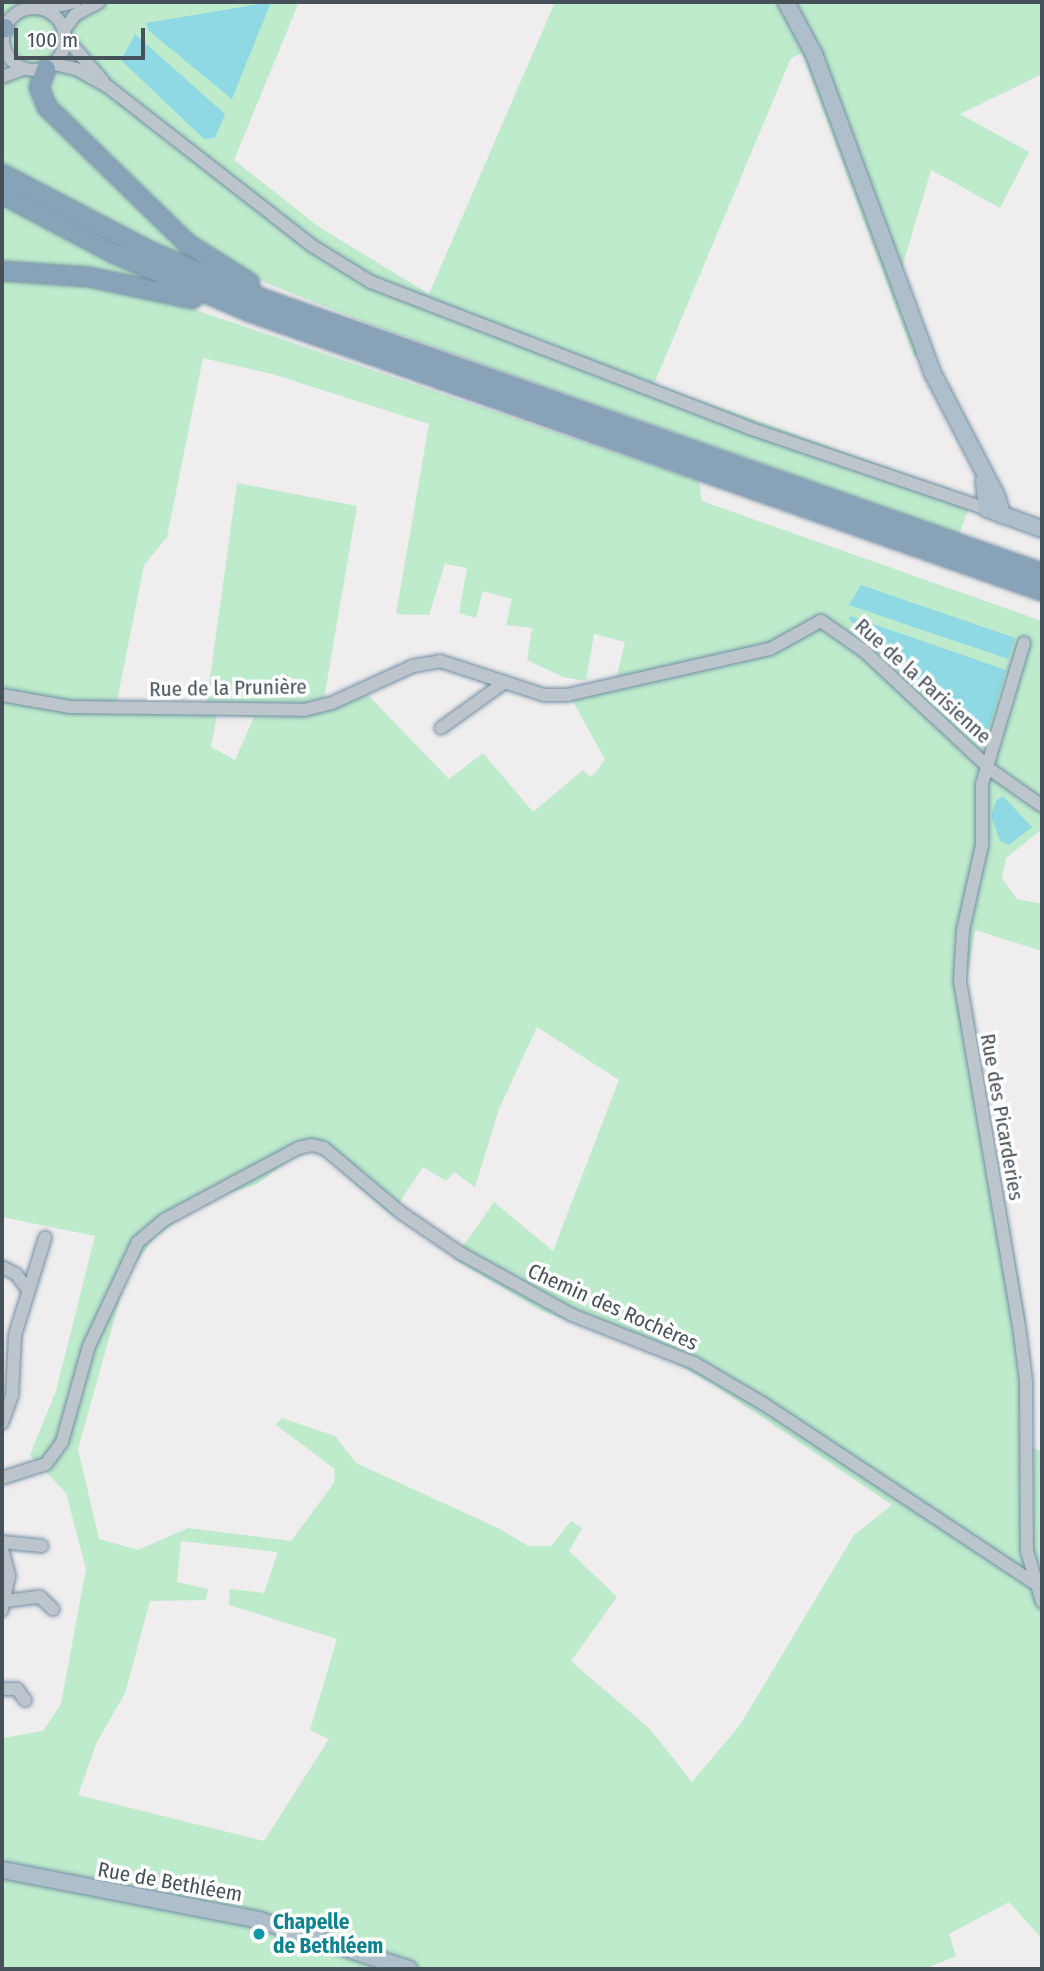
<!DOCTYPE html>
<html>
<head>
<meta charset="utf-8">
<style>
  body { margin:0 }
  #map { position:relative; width:1044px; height:1971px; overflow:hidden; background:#efeded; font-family:"Fira Sans Condensed",sans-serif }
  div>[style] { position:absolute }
  .green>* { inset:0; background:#beebcc }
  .water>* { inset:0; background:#8ed9e4 }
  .roads { filter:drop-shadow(0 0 2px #738ea4) drop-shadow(0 0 2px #738ea4) }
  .minor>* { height:12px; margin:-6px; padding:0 6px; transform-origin:6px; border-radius:6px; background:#bcc5cb }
  .minor>.ring { margin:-6px; padding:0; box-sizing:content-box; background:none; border:12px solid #bcc5cb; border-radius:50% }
  .major>* { height:16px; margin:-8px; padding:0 8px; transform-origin:8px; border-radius:8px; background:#aebeca }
  .highway>* { height:18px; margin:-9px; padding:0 9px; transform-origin:9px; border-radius:9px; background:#88a3b8 }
  .dots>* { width:19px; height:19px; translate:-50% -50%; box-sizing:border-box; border:4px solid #fff; border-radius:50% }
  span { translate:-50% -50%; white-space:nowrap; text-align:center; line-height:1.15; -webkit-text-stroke:7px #fff; paint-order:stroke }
  .street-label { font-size:21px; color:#475159 }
  .culture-label { font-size:21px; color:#0d838f; font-weight:700 }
  .left { translate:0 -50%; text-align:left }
  .frame { position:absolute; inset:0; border:4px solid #475159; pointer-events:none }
  .scale { position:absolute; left:14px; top:28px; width:131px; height:32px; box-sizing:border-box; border:4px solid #475159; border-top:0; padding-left:9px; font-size:21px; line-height:24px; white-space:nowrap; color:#475159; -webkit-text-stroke:5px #fff; paint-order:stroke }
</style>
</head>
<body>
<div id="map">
  <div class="green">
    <div style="clip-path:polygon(2px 2px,299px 2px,234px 160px,319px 227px,429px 294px,555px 2px,1042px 2px,1042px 74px,960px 114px,1029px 152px,1000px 208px,931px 170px,900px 274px,931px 351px,914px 357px,802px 53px,791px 58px,654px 384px,973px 498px,959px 534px,367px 323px,266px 283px,217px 256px,207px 266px,107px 222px,2px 164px)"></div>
    <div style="clip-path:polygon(evenodd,2px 204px,160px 285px,172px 302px,699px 481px,702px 501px,1042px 621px,1042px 829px,1006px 858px,1002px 878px,1017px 899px,1042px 904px,1042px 951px,975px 930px,966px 988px,1025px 1316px,1032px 1448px,1042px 1451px,1042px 1939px,1009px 1902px,949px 1934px,956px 1956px,925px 1969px,2px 1969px,2px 1738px,43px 1731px,61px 1704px,86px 1569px,66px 1493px,30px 1455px,56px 1391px,95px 1236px,2px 1217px,2px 204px,203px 358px,272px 374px,429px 424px,396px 614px,429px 615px,445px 564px,467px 568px,459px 613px,476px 618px,483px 591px,512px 599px,506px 625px,532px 628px,527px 660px,563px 677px,586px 681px,594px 634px,625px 642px,614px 688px,572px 700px,605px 759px,597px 771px,590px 777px,583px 770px,533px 812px,483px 753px,449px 779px,367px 694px,322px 710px,357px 506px,237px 483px,205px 715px,115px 711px,144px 565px,167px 537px,203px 358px,2px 204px,217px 715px,254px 717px,235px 760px,211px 747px,217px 715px,2px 204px,537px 1027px,619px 1080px,553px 1251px,494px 1202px,454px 1259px,542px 1311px,660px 1354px,714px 1385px,892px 1505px,854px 1535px,740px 1725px,692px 1782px,650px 1729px,571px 1661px,617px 1597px,569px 1551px,582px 1528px,571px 1521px,551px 1546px,528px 1546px,500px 1529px,356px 1463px,335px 1436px,282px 1418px,276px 1425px,335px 1469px,334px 1483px,291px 1541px,188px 1528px,138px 1550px,99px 1539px,78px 1449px,127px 1274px,156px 1236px,206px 1201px,257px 1184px,296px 1155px,311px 1150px,322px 1154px,391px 1215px,423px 1167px,446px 1181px,454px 1172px,475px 1187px,499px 1109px,537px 1027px,2px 204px,181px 1541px,278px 1552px,264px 1593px,230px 1589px,229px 1605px,337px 1639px,310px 1730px,329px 1739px,264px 1841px,78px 1795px,96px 1744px,125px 1693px,150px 1601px,206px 1600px,208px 1589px,177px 1582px,181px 1541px)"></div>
  </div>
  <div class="water">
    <div style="clip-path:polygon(271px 2px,232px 99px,149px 31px,146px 23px)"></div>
    <div style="clip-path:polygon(135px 34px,225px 114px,215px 138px,204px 139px,121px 60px)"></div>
    <div style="clip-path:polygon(861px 585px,1015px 638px,1008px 659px,849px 605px)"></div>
    <div style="clip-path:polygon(850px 616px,1006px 670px,984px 744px,849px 619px)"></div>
    <div style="clip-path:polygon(1003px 796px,1032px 827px,1009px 845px,1000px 841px,991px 816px,996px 801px)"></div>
  </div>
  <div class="roads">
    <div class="minor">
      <div class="ring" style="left:3px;top:8px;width:50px;height:50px"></div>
      <div style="left:44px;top:9px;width:32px;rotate:-13deg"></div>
      <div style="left:64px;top:30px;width:19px;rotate:-54deg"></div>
      <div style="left:75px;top:15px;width:27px;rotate:-28deg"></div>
      <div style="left:66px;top:38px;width:57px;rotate:49.3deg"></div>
      <div style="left:54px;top:64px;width:23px;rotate:13deg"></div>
      <div style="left:76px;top:69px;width:35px;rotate:29deg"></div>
      <div style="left:107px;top:86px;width:262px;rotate:37.9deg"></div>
      <div style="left:314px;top:247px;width:67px;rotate:31.6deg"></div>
      <div style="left:371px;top:282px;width:405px;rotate:21.1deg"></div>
      <div style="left:749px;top:428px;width:251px;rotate:18.8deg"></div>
      <div style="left:2px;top:77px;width:22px;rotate:-21deg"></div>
      <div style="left:1024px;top:643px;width:147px;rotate:106.6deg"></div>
      <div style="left:982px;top:784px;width:61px;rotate:90deg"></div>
      <div style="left:982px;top:845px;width:87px;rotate:102.6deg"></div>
      <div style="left:963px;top:930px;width:51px;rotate:93.4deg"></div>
      <div style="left:960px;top:981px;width:350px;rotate:80.3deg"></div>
      <div style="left:1019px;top:1326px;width:55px;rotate:82.7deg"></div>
      <div style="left:1026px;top:1381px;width:170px;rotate:89.7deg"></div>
      <div style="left:1027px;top:1551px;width:53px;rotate:73.6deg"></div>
      <div style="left:2px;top:695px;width:69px;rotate:10deg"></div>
      <div style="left:70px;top:707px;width:234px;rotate:0.7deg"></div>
      <div style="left:304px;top:710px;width:29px;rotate:-14deg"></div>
      <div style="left:332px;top:703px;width:89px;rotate:-24.6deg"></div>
      <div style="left:413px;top:666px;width:27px;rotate:-10deg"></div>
      <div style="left:440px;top:661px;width:109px;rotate:18.1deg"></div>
      <div style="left:544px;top:695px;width:23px"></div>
      <div style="left:567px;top:695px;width:208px;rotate:-12.8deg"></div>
      <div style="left:770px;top:649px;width:58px;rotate:-28.8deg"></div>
      <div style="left:821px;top:621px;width:52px;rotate:34.9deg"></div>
      <div style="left:864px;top:651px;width:174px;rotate:43.1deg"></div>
      <div style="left:991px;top:770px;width:62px;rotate:35.2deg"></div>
      <div style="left:441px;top:728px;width:79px;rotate:-35.7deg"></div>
      <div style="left:2px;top:1267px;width:16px;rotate:27deg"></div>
      <div style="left:16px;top:1274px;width:21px;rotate:53deg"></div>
      <div style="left:2px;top:1423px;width:30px;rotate:-70deg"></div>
      <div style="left:12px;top:1395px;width:60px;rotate:-87.1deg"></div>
      <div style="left:15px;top:1335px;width:102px;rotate:-72.8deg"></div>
      <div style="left:2px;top:1478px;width:46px;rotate:-17.7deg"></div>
      <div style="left:46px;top:1464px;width:27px;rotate:-54deg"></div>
      <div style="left:62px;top:1442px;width:100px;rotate:-74.3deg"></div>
      <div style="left:89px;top:1346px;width:115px;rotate:-64.8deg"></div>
      <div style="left:138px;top:1242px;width:34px;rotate:-40deg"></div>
      <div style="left:164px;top:1220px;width:152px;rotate:-28.2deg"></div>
      <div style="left:298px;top:1148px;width:14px;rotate:-12deg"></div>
      <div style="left:312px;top:1145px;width:12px;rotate:14deg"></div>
      <div style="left:324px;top:1148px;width:99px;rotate:40.1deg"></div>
      <div style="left:400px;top:1212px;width:73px;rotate:34.3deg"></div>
      <div style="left:460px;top:1253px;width:128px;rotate:29deg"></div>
      <div style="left:572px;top:1315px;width:131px;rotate:21.5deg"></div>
      <div style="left:694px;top:1363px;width:81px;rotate:30.4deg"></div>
      <div style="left:764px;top:1404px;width:324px;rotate:33.5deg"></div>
      <div style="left:2px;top:1542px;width:40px;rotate:5.7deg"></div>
      <div style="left:2px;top:1549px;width:28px;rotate:75deg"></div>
      <div style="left:9px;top:1576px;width:35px;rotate:102deg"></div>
      <div style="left:5px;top:1601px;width:35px;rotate:-7deg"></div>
      <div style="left:40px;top:1597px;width:18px;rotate:43deg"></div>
      <div style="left:2px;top:1689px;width:15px"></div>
      <div style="left:17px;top:1689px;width:14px;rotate:54deg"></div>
    </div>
    <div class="major">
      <div style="left:786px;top:2px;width:59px;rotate:61.7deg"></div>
      <div style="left:814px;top:54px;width:339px;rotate:69.6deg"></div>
      <div style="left:932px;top:372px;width:141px;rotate:62.5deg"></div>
      <div style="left:997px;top:497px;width:19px;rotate:74deg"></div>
      <div style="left:984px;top:481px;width:28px;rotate:84deg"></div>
      <div style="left:987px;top:509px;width:59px;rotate:20deg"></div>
      <div style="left:2px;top:1870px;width:262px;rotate:11deg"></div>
      <div style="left:259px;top:1920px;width:158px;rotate:18.1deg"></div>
    </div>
    <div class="highway">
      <div style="left:2px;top:29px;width:3px;rotate:-18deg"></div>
      <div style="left:46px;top:69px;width:19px;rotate:111deg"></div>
      <div style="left:39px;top:87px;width:22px;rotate:68deg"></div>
      <div style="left:47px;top:107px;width:197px;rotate:44.2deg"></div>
      <div style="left:188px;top:244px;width:73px;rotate:32.2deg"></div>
      <div style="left:2px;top:174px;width:166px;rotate:27.6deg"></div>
      <div style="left:149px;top:251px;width:127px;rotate:22.7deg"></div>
      <div style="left:266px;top:300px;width:823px;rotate:19.38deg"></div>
      <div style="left:2px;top:194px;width:126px;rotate:28deg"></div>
      <div style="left:113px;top:253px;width:149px;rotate:23.3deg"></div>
      <div style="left:250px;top:312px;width:840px;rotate:19.41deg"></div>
      <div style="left:2px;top:271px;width:87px;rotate:3.9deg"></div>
      <div style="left:89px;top:277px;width:106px;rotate:11.9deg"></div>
    </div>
  </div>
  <div class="dots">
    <div style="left:259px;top:1934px;background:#0f9aa8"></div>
  </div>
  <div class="street-label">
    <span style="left:923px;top:681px;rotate:42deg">Rue de la Parisienne</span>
    <span style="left:228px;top:688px;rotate:-1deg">Rue de la Prunière</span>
    <span style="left:1002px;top:1117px;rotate:80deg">Rue des Picarderies</span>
    <span style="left:613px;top:1307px;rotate:24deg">Chemin des Rochères</span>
    <span style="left:170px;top:1882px;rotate:10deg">Rue de Bethléem</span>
  </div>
  <div class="culture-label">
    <span class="left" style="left:273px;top:1934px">Chapelle<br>de Bethléem</span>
  </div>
  <div class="frame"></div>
  <div class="scale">100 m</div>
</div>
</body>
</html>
